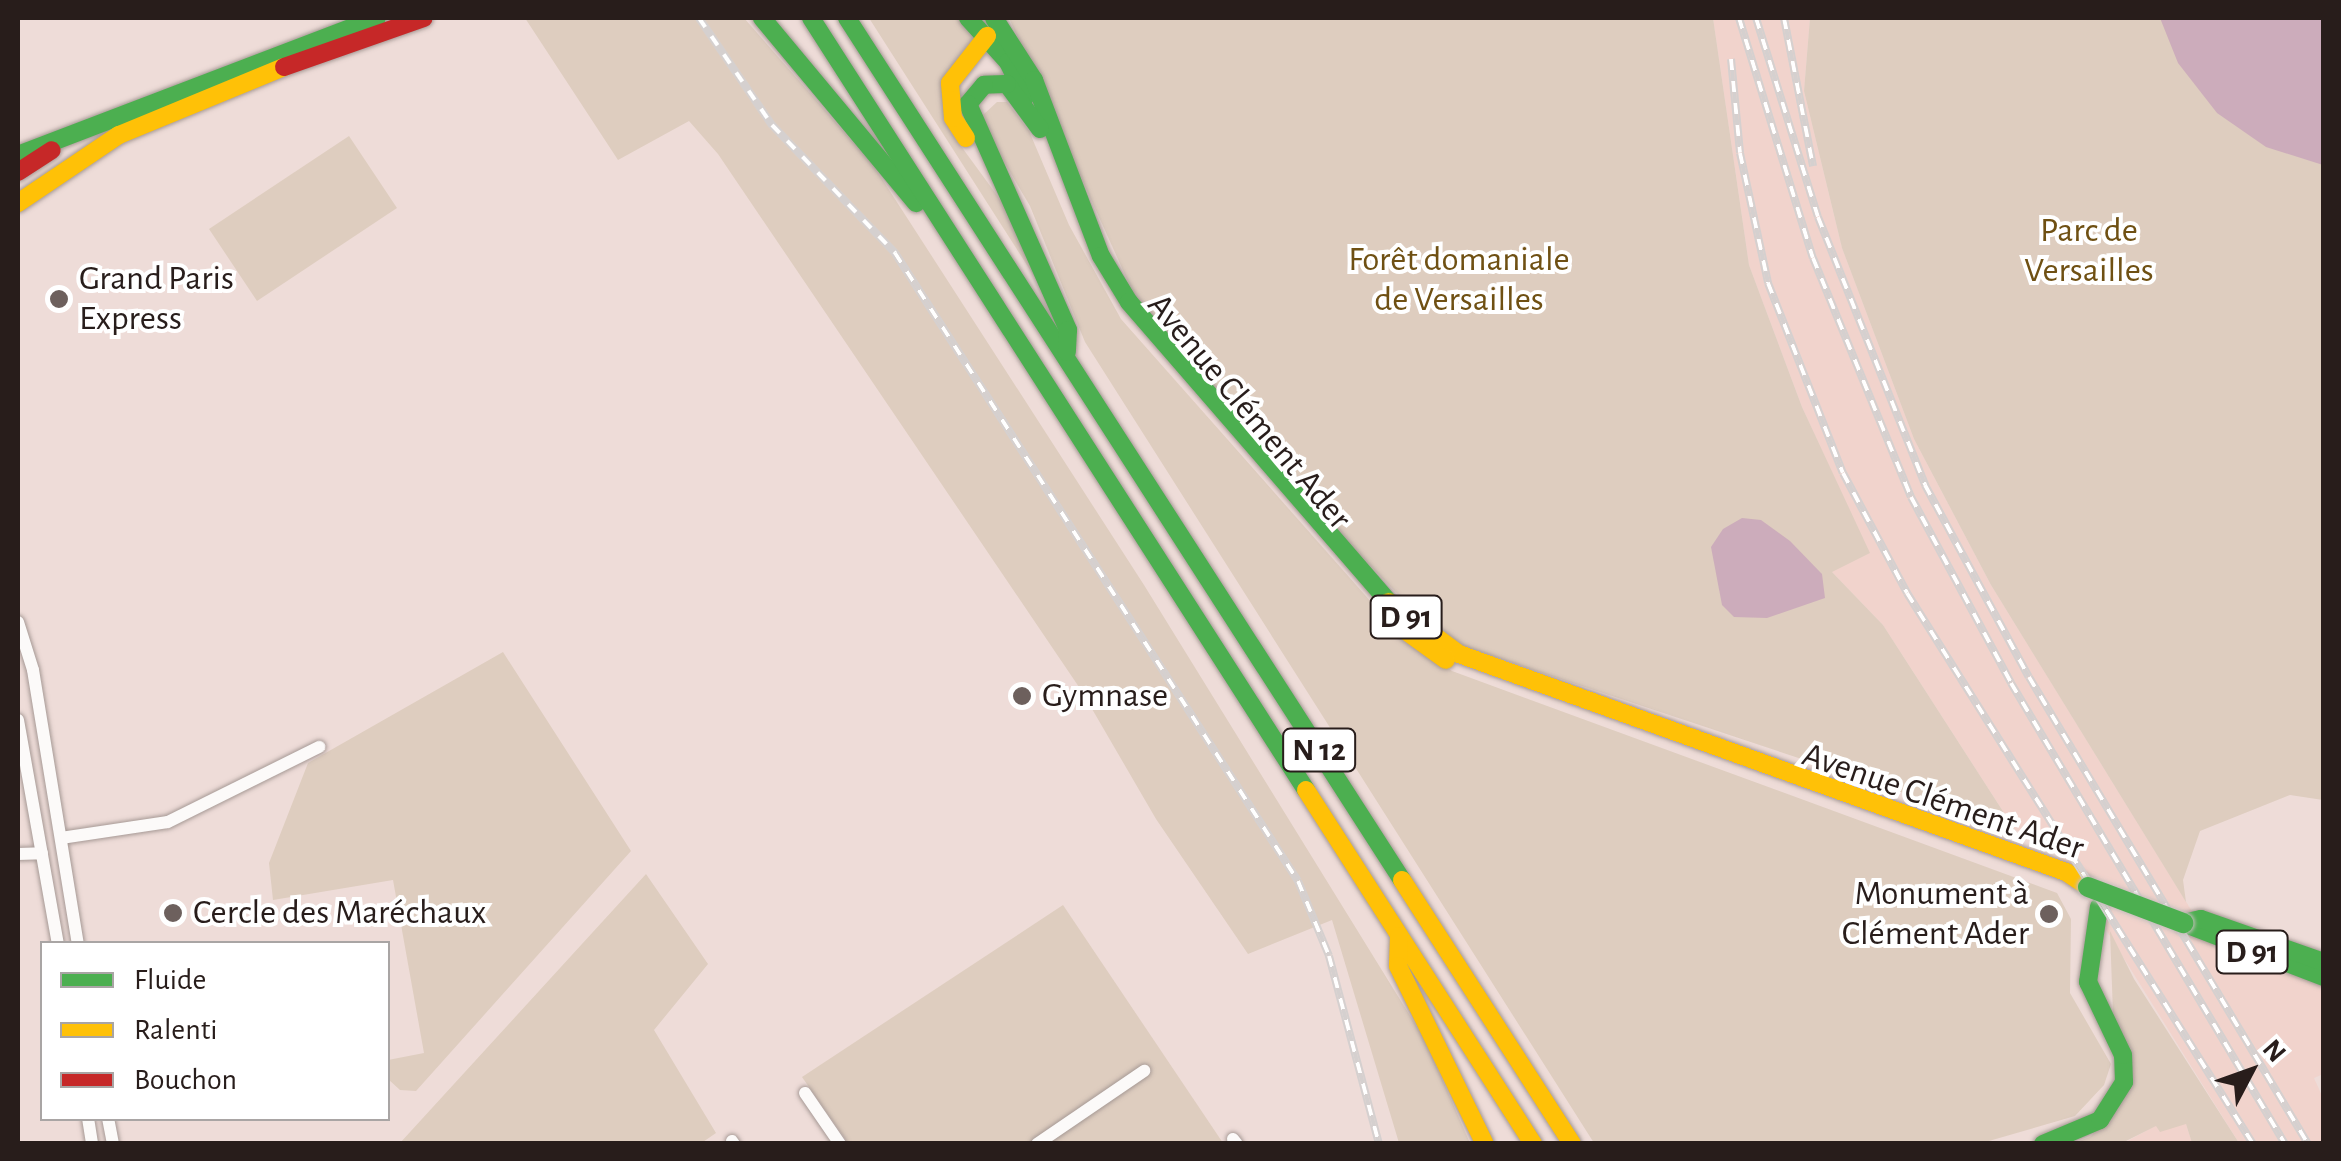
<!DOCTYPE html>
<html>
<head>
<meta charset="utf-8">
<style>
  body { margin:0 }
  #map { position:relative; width:2341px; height:1161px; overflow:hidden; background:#eedcd8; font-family:"Alegreya Sans",sans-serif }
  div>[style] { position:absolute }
  .built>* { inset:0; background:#f1d3cc }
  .green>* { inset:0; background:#decdbf }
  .water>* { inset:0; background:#ccacbb }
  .roads { filter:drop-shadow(0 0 2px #a69995) drop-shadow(0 0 2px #a69995) }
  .street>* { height:12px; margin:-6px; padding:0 6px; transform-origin:6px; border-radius:6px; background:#fcfaf9 }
  .fast>* { height:18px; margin:-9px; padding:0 9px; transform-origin:9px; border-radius:9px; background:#4caf50 }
  .slow>* { height:18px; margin:-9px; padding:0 9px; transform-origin:9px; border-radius:9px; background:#ffc107 }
  .jam>* { height:18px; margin:-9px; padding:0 9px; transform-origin:9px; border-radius:9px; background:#c62828 }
  .rail>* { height:8px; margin-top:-4px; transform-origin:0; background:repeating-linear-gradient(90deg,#fff 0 11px,#d5d0cf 0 22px); box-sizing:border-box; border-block:2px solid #d5d0cf }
  .bridges { filter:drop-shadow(0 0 2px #c5bdbb) drop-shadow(0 0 2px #c5bdbb) }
  .fast-bridge>* { height:20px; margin:-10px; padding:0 10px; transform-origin:10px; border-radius:10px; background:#4caf50 }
  .dots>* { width:28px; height:28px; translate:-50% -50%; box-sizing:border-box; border:5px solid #fff; border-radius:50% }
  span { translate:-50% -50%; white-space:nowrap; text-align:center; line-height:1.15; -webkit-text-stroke:8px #fff; paint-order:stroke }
  .shield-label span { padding:2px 8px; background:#fff; border:2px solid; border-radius:8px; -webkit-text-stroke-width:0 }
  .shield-label { font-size:32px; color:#281d1b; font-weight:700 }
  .park-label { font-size:35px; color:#6f5013 }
  .poi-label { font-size:35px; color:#281d1b }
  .left { translate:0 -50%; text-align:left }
  .right { translate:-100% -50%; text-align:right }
  .street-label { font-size:35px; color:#281d1b }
  .frame { position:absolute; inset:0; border:20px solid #281d1b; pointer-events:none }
  .legend { position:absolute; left:40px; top:941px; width:350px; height:180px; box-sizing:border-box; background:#fff; border:2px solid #a9a5a4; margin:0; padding:12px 18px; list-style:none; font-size:30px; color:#281d1b }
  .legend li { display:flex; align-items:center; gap:20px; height:50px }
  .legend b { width:50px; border:2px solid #a9a5a4 }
  .north { position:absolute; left:2201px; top:1021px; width:100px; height:100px; -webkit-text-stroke:8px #fff; paint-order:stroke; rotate:49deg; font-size:28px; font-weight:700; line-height:40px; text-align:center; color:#281d1b }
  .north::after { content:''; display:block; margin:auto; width:35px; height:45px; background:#281d1b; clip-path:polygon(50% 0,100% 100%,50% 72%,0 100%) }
</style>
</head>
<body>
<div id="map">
  <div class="built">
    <div style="clip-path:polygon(1713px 18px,1810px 18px,1804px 91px,1842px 248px,1914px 439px,1991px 585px,2214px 947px,2323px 985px,2323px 1074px,2314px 1078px,2323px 1098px,2323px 1143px,2239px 1143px,2052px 843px,2015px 830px,1883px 625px,1831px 571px,1869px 553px,1802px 407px,1749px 265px)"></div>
    <div style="clip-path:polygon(2186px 1124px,2192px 1143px,2122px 1144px,2157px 1125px)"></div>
  </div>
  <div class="green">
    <div style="clip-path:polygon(525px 18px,744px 18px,873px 165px,1144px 585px,1425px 1040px,1470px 1143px,1399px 1143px,1332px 920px,1248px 954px,1156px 819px,1081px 690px,718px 154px,689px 121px,618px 160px)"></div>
    <div style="clip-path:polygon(869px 18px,962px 18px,983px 38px,965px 58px,950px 131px,1015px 220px,1041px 287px)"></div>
    <div style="clip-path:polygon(1009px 18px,1713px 18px,1749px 265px,1802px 407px,1870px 553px,1832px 572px,1883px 625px,2015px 830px,1465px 647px,1415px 612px,1283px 475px,1136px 299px)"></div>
    <div style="clip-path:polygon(1810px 18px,2323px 18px,2323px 800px,2290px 795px,2200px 831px,2183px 880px,2186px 902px,1991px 585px,1914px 439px,1842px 248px,1804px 91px)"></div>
    <div style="clip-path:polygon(997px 102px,1007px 102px,1029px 131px,1069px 225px,1121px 319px,1395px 629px,1452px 671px,2057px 893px,2071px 919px,2070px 993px,2111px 1064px,2104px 1085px,2075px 1116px,1982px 1143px,1594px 1143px,1085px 342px,1030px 206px,983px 126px,983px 115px)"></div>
    <div style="clip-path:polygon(349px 136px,397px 208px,257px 301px,209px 229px)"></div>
    <div style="clip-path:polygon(503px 652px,631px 851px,416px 1091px,400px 1090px,388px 1079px,388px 1060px,424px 1053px,393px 880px,273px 900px,269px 863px,308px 763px)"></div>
    <div style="clip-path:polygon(646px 874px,708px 964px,654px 1030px,716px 1133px,700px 1144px,400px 1143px)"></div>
    <div style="clip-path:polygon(1063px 905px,1223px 1143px,848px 1143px,802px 1077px)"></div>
    <div style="clip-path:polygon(2110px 931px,2134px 979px,2239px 1143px,2192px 1143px,2186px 1124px,2160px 1132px,2156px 1126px,2122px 1143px,2071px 1144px,2090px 1137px,2119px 1108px,2132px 1073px,2113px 1014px)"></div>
  </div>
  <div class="water">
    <div style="clip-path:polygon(2160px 18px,2323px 18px,2323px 165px,2266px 147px,2217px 113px,2178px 63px)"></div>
    <div style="clip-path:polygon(1742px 518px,1761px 520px,1790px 541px,1822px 574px,1825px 598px,1767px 618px,1734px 617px,1722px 605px,1711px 547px,1723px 529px)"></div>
  </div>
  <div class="roads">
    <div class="street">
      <div style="left:18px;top:622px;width:50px;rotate:72.6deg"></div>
      <div style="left:33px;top:670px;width:278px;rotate:80.7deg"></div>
      <div style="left:18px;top:720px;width:228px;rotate:79.9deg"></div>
      <div style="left:61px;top:838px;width:108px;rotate:-8.5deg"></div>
      <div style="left:168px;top:822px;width:169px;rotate:-26.4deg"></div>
      <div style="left:18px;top:854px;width:24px;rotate:-2deg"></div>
      <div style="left:805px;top:1093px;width:62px;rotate:55.5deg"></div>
      <div style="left:88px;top:1118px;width:26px;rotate:81deg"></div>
      <div style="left:108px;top:1118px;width:26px;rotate:79deg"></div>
      <div style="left:1233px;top:1139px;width:6px;rotate:51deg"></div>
      <div style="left:732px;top:1141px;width:4px;rotate:56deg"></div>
      <div style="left:1037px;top:1144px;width:130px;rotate:-34.3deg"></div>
    </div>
    <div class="fast">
      <div style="left:762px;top:18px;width:241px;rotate:50.2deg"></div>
      <div style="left:811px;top:18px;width:917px;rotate:57.33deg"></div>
      <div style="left:847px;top:18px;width:1025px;rotate:57.22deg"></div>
      <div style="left:968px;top:18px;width:59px;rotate:47.7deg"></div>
      <div style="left:1008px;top:62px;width:39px;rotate:64deg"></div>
      <div style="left:994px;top:18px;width:74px;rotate:57.2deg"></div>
      <div style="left:1034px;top:80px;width:188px;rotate:69.2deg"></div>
      <div style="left:1101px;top:256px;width:54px;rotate:58.7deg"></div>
      <div style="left:1129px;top:302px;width:397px;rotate:49.1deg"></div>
      <div style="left:1040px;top:129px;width:56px;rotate:-126.3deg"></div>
      <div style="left:1007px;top:84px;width:23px;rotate:178deg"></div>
      <div style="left:984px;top:85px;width:25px;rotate:130deg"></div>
      <div style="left:968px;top:104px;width:247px;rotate:66.1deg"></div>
      <div style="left:1068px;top:330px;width:22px;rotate:93deg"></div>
      <div style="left:18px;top:155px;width:384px;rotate:-20.9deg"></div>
      <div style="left:2183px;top:923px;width:151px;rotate:21deg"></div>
      <div style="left:2183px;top:923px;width:18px;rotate:-13deg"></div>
      <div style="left:2201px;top:919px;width:130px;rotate:19.3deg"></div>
      <div style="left:2043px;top:1144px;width:62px;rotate:-22.8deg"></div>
      <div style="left:2100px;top:1120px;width:45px;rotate:-57.7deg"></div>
      <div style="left:2124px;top:1082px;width:27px;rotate:-92deg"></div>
      <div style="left:2123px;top:1055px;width:81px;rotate:-115.6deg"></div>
      <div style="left:2088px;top:982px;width:76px;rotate:-81.7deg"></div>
    </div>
    <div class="slow">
      <div style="left:966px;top:138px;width:24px;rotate:-123deg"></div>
      <div style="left:953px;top:118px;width:35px;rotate:-95deg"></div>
      <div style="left:950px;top:83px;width:60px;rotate:-51.8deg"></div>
      <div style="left:18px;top:203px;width:122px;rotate:-34deg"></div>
      <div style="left:119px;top:135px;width:178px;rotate:-22.4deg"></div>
      <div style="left:1389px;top:602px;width:87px;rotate:36.6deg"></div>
      <div style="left:1459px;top:654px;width:645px;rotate:19.76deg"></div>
      <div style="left:2066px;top:872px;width:27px;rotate:34deg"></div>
      <div style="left:1385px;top:616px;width:75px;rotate:35.8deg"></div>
      <div style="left:1306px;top:790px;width:421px;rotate:57.3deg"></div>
      <div style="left:1402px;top:880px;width:314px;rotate:57.2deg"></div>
      <div style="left:1399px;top:936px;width:30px;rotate:92deg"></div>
      <div style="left:1398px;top:966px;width:198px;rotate:64deg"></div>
    </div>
    <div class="jam">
      <div style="left:284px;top:67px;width:148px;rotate:-19.3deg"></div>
      <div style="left:18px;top:172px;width:40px;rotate:-32.9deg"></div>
    </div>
  </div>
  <div class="rail">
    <div style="left:699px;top:18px;width:130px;rotate:55.7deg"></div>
    <div style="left:772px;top:125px;width:178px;rotate:46.1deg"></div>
    <div style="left:895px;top:253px;width:746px;rotate:57.31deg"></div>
    <div style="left:1298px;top:881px;width:81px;rotate:67.5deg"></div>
    <div style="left:1329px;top:956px;width:195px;rotate:75.1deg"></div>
    <div style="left:1739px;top:18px;width:251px;rotate:72.9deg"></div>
    <div style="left:1813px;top:258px;width:258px;rotate:67.7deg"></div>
    <div style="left:1911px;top:497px;width:211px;rotate:61.7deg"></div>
    <div style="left:2011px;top:683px;width:536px;rotate:59.27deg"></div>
    <div style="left:1756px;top:18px;width:208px;rotate:72.7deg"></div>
    <div style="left:1818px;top:217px;width:289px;rotate:68.2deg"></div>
    <div style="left:1925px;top:485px;width:218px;rotate:61.6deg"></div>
    <div style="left:2029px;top:677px;width:544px;rotate:59.14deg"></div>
    <div style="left:1784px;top:18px;width:151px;rotate:78.9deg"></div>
    <div style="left:1731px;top:59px;width:94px;rotate:84.5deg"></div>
    <div style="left:1740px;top:153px;width:133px;rotate:77.8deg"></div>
    <div style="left:1768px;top:283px;width:204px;rotate:68.5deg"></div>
    <div style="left:1843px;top:473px;width:136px;rotate:61.9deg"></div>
    <div style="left:1907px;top:593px;width:651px;rotate:57.87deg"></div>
  </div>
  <div class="bridges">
    <div class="fast-bridge">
      <div style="left:2088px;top:887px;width:102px;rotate:20.8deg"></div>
    </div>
  </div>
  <div class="dots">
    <div style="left:59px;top:299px;background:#6d605d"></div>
    <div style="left:1022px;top:696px;background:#6d605d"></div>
    <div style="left:173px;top:913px;background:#6d605d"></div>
    <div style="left:2049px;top:914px;background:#6d605d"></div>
  </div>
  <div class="shield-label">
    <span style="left:1406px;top:617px">D 91</span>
    <span style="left:1319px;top:750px">N 12</span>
    <span style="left:2252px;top:952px">D 91</span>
  </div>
  <div class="park-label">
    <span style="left:2089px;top:251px">Parc de<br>Versailles</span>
    <span style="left:1459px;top:280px">Forêt domaniale<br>de Versailles</span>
  </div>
  <div class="poi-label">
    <span class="left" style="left:79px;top:299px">Grand Paris<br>Express</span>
    <span class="left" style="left:1042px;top:696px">Gymnase</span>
    <span class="right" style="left:2029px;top:914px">Monument à<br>Clément Ader</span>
    <span class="left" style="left:193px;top:913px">Cercle des Maréchaux</span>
  </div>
  <div class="street-label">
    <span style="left:1249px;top:412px;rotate:50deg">Avenue Clément Ader</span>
    <span style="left:1943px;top:802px;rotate:19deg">Avenue Clément Ader</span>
  </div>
  <div class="frame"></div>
  <ul class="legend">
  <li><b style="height:12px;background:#4caf50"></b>Fluide</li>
  <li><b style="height:12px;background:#ffc107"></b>Ralenti</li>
  <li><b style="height:12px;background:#c62828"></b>Bouchon</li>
  </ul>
  <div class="north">N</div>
</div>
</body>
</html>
